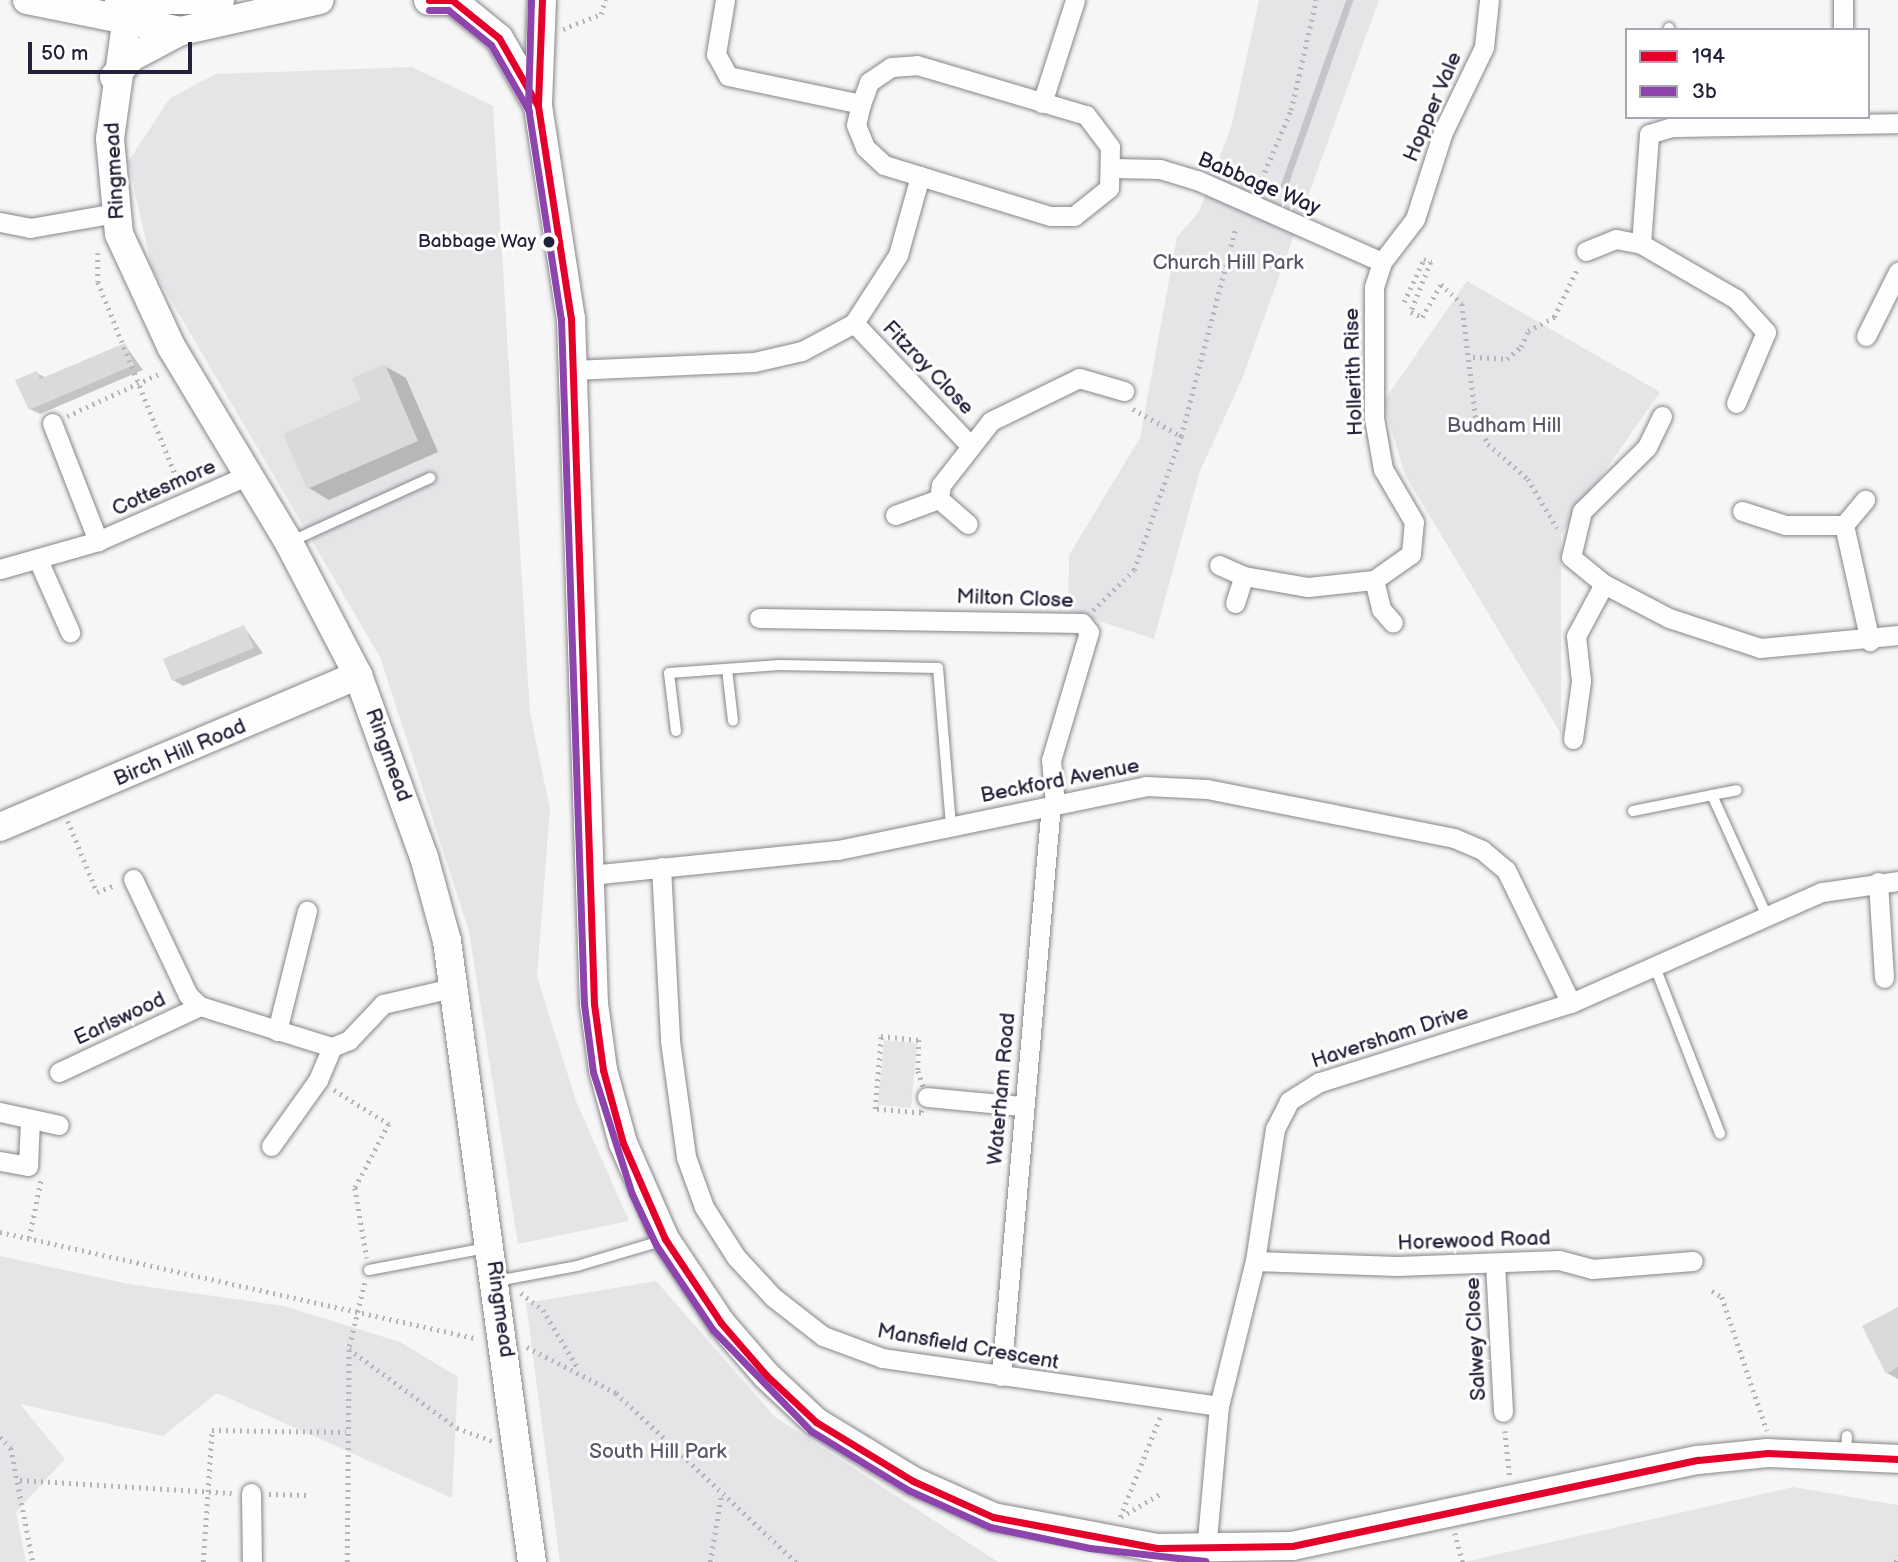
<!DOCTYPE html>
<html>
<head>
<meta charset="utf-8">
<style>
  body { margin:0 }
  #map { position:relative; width:1898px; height:1562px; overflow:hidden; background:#f6f6f7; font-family:"Balsamiq Sans",sans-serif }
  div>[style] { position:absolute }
  .built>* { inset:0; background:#e5e5e8 }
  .shadow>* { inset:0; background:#0003 }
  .stream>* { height:7px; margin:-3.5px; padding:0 3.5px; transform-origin:3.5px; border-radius:3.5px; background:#c4c4ca }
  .building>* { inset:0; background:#dadadd }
  .path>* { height:4.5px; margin-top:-2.25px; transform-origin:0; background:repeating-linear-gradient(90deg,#b5b5b9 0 2px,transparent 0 7px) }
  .roads { filter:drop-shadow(0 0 2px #86868b) drop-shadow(0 0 2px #86868b) }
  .lane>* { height:10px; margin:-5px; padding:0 5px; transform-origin:5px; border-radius:5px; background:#fefefe }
  .street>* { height:19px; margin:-9.5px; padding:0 9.5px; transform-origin:9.5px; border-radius:9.5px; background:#fefefe }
  .secondary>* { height:28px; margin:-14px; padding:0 14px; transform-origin:14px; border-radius:14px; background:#fefefe }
  .primary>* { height:30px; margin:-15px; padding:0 15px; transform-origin:15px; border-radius:15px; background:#fefefe }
  .bus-1>* { height:7px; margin:-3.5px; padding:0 3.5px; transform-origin:3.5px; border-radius:3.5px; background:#e4002b }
  .bus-2>* { height:7px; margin:-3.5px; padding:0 3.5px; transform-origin:3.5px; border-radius:3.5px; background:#8e44ad }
  .dots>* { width:19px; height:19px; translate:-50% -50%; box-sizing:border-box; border:4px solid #fff; border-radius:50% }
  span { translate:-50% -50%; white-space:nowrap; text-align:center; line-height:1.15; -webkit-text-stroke:6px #fff; paint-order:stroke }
  .bus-label { font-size:19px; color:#22223b }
  .right { translate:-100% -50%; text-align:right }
  .street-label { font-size:21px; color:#22223b }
  .park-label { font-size:21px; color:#58586b }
  .legend { position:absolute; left:1625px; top:28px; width:245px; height:91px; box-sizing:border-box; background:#fff; border:2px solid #a7a7b1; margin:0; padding:9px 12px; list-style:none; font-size:21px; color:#22223b }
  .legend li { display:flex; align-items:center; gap:14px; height:35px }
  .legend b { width:35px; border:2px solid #a7a7b1 }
  .scale { position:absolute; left:28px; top:42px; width:164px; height:32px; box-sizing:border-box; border:4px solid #22223b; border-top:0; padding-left:9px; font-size:21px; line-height:24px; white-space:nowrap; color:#22223b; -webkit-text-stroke:5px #fff; paint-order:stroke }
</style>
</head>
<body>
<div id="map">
  <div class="built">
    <div style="clip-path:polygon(1259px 0,1379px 0,1242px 379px,1200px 471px,1154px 639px,1068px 611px,1069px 555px,1140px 438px,1177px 237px,1199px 212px,1232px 124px)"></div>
    <div style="clip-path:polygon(412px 67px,493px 106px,530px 713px,550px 809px,537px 976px,576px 1101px,629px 1221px,518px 1244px,469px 931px,380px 657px,152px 268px,128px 162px,170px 98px,216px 74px)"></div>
    <div style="clip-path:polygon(1467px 281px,1660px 392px,1561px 534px,1561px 734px,1405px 475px,1383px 402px)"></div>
    <div style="clip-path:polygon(884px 1040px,917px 1043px,911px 1108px,878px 1105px)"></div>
    <div style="clip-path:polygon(0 1256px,129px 1284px,284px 1306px,400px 1342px,458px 1377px,452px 1498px,217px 1393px,163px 1436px,20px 1404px,65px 1459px,16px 1512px,26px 1562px,0 1562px)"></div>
    <div style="clip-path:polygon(656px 1281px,775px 1417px,998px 1562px,560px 1562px,526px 1303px)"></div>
    <div style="clip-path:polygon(1793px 1487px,1898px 1505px,1898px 1562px,1464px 1562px)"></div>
  </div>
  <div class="shadow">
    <div style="clip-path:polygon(125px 345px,143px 370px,40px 414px,30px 409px,36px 373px,47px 378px)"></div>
    <div style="clip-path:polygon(385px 366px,406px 378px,438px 452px,329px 500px,309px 488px)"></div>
    <div style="clip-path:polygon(244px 627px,263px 653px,183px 686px,173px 680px)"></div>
    <div style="clip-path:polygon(1898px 1309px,1898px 1379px,1887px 1373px)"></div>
  </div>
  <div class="stream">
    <div style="left:1284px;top:185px;width:196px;rotate:-70.6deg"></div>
  </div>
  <div class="building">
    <div style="clip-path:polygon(125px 343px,134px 365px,29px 410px,15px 380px,37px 371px,40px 379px)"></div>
    <div style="clip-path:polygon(385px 364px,418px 441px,307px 489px,283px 434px,361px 400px,352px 378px)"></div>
    <div style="clip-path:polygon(244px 625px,254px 648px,172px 681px,163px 659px)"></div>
    <div style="clip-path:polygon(1898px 1307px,1898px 1367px,1886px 1374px,1862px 1326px)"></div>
  </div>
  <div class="path">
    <div style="left:563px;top:29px;width:41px;rotate:-21.5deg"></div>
    <div style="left:601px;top:14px;width:15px;rotate:-74deg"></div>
    <div style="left:1259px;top:185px;width:82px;rotate:-66.9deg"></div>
    <div style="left:1291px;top:110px;width:113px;rotate:-77.2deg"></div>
    <div style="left:98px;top:253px;width:29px;rotate:90deg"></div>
    <div style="left:98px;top:282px;width:220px;rotate:68.1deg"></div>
    <div style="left:1404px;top:302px;width:47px;rotate:-65.1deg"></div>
    <div style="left:1424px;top:259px;width:8px;rotate:23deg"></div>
    <div style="left:1431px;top:262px;width:54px;rotate:111.8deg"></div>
    <div style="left:1411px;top:312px;width:12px;rotate:24deg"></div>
    <div style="left:1422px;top:317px;width:38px;rotate:-60deg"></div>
    <div style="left:1441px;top:284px;width:29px;rotate:44deg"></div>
    <div style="left:1462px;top:304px;width:117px;rotate:83.1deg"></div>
    <div style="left:1476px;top:420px;width:27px;rotate:63deg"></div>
    <div style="left:1488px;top:444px;width:53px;rotate:41.2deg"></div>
    <div style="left:1528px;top:479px;width:57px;rotate:59.4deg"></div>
    <div style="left:1473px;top:357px;width:34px;rotate:3deg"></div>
    <div style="left:1507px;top:359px;width:18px;rotate:-41deg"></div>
    <div style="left:1521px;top:347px;width:17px;rotate:-66deg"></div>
    <div style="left:1528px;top:331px;width:30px;rotate:-28deg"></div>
    <div style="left:1554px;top:317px;width:53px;rotate:-64.4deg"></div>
    <div style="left:1133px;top:409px;width:55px;rotate:29.4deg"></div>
    <div style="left:67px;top:416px;width:103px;rotate:-24.6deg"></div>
    <div style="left:1093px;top:610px;width:57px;rotate:-44.3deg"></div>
    <div style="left:1134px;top:570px;width:142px;rotate:-70.7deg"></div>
    <div style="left:1181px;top:436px;width:216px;rotate:-75.3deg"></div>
    <div style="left:68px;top:821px;width:77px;rotate:67.8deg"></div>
    <div style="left:97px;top:892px;width:19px;rotate:-21deg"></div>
    <div style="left:881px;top:1036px;width:38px;rotate:6deg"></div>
    <div style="left:919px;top:1040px;width:31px;rotate:92deg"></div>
    <div style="left:918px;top:1071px;width:28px;rotate:71deg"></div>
    <div style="left:927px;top:1097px;width:17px;rotate:111deg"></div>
    <div style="left:921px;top:1113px;width:46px;rotate:-175deg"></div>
    <div style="left:875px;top:1109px;width:73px;rotate:-85.3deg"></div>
    <div style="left:334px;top:1090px;width:65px;rotate:31.7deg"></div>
    <div style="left:389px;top:1124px;width:72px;rotate:118deg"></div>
    <div style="left:355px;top:1188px;width:71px;rotate:80.3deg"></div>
    <div style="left:0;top:1232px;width:487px;rotate:12.6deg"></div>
    <div style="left:29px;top:1238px;width:60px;rotate:-78.5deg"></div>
    <div style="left:365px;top:1283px;width:68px;rotate:103.6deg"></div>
    <div style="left:349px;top:1349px;width:134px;rotate:36.2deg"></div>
    <div style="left:457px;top:1428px;width:38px;rotate:20deg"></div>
    <div style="left:1712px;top:1291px;width:12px;rotate:31deg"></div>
    <div style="left:1722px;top:1297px;width:141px;rotate:71.4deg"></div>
    <div style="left:521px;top:1293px;width:28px;rotate:38deg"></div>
    <div style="left:543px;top:1310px;width:68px;rotate:58.9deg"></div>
    <div style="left:527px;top:1347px;width:100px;rotate:27.3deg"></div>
    <div style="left:616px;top:1393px;width:247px;rotate:43.2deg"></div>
    <div style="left:1505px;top:1431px;width:47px;rotate:83.9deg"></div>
    <div style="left:0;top:1437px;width:16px;rotate:45deg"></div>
    <div style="left:11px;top:1448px;width:116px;rotate:79.1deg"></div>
    <div style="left:20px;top:1480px;width:212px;rotate:3.5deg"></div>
    <div style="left:269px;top:1494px;width:41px;rotate:1.4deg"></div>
    <div style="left:1120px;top:1517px;width:108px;rotate:-68.2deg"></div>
    <div style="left:1121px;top:1517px;width:45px;rotate:-30.5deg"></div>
    <div style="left:1455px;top:1533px;width:30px;rotate:75deg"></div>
    <div style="left:203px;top:1562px;width:132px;rotate:-86.1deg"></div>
    <div style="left:212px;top:1430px;width:134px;rotate:0.9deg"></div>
    <div style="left:347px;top:1562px;width:212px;rotate:-89.5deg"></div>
    <div style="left:710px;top:1562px;width:66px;rotate:-80.4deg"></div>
    <div style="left:1895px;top:1562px;width:7px;rotate:-63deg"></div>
  </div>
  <div class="roads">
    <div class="lane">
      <div style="left:1669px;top:28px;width:2px;rotate:90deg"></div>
      <div style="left:292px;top:541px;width:152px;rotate:-24.5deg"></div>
      <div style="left:727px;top:669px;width:52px;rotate:83.4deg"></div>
      <div style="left:676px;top:731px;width:58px;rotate:-96.9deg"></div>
      <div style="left:669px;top:673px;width:111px;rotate:-4.1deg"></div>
      <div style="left:780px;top:665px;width:158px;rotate:1.1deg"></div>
      <div style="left:938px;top:668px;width:158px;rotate:85.3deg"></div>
      <div style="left:1712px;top:795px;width:25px;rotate:-11deg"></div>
      <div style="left:1633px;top:811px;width:81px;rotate:-11.4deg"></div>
      <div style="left:1712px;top:795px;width:133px;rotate:65.6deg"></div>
      <div style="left:1655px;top:967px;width:179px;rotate:68.7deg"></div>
      <div style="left:369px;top:1270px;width:120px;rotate:-10.6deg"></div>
      <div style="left:497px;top:1281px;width:81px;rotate:-10.6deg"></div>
      <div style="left:577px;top:1266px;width:88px;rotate:-16.6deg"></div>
      <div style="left:1846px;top:1454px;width:18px;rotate:-87deg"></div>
    </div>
    <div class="street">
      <div style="left:725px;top:0;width:55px;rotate:99.5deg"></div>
      <div style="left:716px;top:54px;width:25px;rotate:61deg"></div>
      <div style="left:728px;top:76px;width:136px;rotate:11.9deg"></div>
      <div style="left:1843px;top:30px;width:30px;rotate:-90deg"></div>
      <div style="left:917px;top:65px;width:176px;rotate:16.5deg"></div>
      <div style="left:1086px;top:115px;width:40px;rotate:53deg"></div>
      <div style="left:1110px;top:147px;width:41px;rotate:91.4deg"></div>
      <div style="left:1109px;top:188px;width:45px;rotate:141.3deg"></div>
      <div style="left:1074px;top:216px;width:24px;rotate:180deg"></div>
      <div style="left:1050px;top:216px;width:174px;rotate:-162.9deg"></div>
      <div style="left:884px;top:165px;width:26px;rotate:-137deg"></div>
      <div style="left:865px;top:147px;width:24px;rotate:-112deg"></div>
      <div style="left:856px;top:125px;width:22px;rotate:-77deg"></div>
      <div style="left:861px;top:104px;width:23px;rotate:-70deg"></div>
      <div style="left:869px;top:82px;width:27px;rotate:-34deg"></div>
      <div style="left:891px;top:67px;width:26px;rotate:-4deg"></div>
      <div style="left:1042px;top:103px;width:108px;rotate:-72.2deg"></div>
      <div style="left:1114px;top:168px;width:46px;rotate:1.2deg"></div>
      <div style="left:1160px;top:169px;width:39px;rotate:17deg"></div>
      <div style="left:1197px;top:180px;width:202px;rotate:23.9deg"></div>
      <div style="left:0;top:222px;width:31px;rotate:11deg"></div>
      <div style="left:30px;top:228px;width:86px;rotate:-10deg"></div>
      <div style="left:1586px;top:251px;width:32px;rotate:-22deg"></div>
      <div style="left:1616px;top:239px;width:25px;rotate:11deg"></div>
      <div style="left:1382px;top:262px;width:54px;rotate:-52.5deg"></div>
      <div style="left:1415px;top:219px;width:91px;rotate:-72.2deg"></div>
      <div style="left:1443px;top:132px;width:94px;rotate:-64.2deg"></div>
      <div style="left:1484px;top:47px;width:47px;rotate:-83.9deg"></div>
      <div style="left:854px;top:323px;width:167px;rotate:46.5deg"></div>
      <div style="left:1866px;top:336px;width:72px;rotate:-63.4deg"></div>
      <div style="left:573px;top:370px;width:181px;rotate:-2.5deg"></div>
      <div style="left:754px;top:362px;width:49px;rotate:-12.9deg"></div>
      <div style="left:802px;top:351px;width:59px;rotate:-28.3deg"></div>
      <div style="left:854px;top:323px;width:81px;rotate:-57.1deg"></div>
      <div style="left:898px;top:255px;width:82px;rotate:-74.4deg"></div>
      <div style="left:1736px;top:403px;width:77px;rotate:-67.1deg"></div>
      <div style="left:1766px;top:332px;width:45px;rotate:-132.3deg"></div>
      <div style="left:1736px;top:299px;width:110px;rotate:-149.9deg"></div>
      <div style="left:1641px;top:244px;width:110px;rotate:-85.8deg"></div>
      <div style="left:1649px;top:134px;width:24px;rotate:-17deg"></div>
      <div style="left:1672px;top:127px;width:226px;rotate:-1deg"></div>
      <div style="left:1662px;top:416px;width:34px;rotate:116deg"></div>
      <div style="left:1647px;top:447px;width:91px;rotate:135.4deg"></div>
      <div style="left:1582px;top:511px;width:47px;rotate:103.4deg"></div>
      <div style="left:1571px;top:557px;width:43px;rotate:39.3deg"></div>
      <div style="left:1604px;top:584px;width:73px;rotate:27.6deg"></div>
      <div style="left:1669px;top:618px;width:96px;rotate:18.2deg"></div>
      <div style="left:1760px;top:648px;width:139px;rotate:-5.4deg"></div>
      <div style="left:52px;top:423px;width:127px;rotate:68.7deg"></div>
      <div style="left:939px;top:499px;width:14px;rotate:-82deg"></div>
      <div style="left:941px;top:485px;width:81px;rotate:-52deg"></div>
      <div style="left:991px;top:421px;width:98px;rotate:-26deg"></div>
      <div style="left:1079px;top:378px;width:47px;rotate:16.1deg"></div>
      <div style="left:939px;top:499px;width:38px;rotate:41deg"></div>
      <div style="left:1742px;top:511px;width:45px;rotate:18deg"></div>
      <div style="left:1785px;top:525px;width:59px"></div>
      <div style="left:1844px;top:525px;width:33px;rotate:-50deg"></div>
      <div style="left:895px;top:515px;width:47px;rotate:-20deg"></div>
      <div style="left:1844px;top:525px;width:119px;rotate:77.4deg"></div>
      <div style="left:39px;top:562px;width:77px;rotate:66.1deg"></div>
      <div style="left:1219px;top:565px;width:27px;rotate:24deg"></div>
      <div style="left:0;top:569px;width:102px;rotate:-15.9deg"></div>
      <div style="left:98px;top:541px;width:164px;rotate:-23.7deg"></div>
      <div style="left:1374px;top:580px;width:30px;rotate:76deg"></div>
      <div style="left:1381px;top:609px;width:18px;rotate:49deg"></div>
      <div style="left:1235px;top:603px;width:28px;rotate:-72deg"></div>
      <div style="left:1244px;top:576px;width:65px;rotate:9.8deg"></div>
      <div style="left:1308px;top:587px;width:66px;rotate:-6.1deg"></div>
      <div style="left:1374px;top:580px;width:45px;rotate:-35.1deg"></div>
      <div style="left:1411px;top:554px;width:32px;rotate:-85deg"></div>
      <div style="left:1414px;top:522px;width:61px;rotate:-120.3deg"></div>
      <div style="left:1383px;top:469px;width:52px;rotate:-100deg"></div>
      <div style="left:1374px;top:418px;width:131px;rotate:-90deg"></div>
      <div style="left:1374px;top:287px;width:26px;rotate:-72deg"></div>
      <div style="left:759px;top:618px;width:323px;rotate:0.9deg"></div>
      <div style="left:1082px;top:623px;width:11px;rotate:52deg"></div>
      <div style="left:1089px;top:632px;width:134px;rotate:106.5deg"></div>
      <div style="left:1051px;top:760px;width:44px;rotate:84.8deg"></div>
      <div style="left:1573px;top:739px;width:59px;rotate:-82.1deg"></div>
      <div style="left:1581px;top:681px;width:45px;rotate:-96.3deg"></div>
      <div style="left:1576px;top:636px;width:59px;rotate:-61.7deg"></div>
      <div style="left:661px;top:867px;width:174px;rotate:87deg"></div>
      <div style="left:670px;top:1041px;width:117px;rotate:82.1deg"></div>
      <div style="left:686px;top:1157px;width:53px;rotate:70.2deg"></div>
      <div style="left:704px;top:1207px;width:59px;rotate:57.4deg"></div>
      <div style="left:736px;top:1257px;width:54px;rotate:47.2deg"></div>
      <div style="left:773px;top:1297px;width:63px;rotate:38deg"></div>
      <div style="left:823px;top:1336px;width:63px;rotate:20.4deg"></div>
      <div style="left:882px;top:1358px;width:340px;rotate:8.1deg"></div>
      <div style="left:590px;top:875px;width:249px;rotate:-5.8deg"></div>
      <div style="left:838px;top:850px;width:315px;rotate:-11.7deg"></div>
      <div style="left:1146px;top:786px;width:61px;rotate:2.8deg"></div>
      <div style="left:1207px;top:789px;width:252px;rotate:11.2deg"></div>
      <div style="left:1454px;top:838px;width:30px;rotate:23deg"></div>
      <div style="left:1482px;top:850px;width:31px;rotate:40deg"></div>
      <div style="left:1506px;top:870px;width:148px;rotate:64deg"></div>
      <div style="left:133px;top:879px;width:128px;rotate:64.6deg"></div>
      <div style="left:188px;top:995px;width:16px;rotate:43deg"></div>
      <div style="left:200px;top:1006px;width:138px;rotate:17.3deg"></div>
      <div style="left:332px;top:1047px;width:18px;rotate:-22deg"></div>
      <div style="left:349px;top:1040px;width:50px;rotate:-46.6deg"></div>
      <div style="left:383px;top:1004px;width:75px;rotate:-13.1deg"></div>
      <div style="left:1878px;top:882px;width:96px;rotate:86.4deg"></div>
      <div style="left:277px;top:1031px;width:124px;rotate:-76deg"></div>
      <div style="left:59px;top:1072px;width:156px;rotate:-25.1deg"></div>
      <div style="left:927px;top:1097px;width:96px;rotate:5.4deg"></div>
      <div style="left:0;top:1112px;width:60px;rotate:12.4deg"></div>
      <div style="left:271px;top:1146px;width:81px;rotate:-54.5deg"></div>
      <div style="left:318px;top:1080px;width:36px;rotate:-67deg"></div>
      <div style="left:0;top:1161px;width:28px;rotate:10deg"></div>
      <div style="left:28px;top:1166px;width:46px;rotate:-87.5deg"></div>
      <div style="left:1255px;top:1261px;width:142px;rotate:2deg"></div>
      <div style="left:1397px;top:1266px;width:162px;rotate:-2.1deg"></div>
      <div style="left:1559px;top:1260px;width:34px;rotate:15deg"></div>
      <div style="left:1592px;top:1269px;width:101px;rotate:-4.5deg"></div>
      <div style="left:1495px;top:1263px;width:149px;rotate:86.9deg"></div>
      <div style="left:1001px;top:1376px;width:573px;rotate:-85deg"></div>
      <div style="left:251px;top:1493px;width:69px;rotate:89.2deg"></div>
      <div style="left:1206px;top:1551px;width:146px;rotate:-84.9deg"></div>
      <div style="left:1219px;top:1406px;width:149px;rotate:-76.1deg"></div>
      <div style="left:1255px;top:1261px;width:134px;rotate:-81.4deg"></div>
      <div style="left:1275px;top:1129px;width:31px;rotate:-63deg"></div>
      <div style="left:1289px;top:1101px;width:36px;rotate:-32deg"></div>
      <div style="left:1320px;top:1082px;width:263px;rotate:-17.5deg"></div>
      <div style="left:1571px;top:1003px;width:274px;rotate:-23.9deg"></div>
      <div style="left:1822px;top:892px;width:77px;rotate:-8.2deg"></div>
    </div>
    <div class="secondary">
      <div style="left:27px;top:0;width:157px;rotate:11.4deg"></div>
      <div style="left:181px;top:31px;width:142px;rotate:-12.6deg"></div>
      <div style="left:119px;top:0;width:101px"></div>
      <div style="left:452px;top:0;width:60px;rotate:39deg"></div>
      <div style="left:499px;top:38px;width:78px;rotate:60.2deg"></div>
      <div style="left:542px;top:0;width:106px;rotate:92.2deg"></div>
      <div style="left:538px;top:106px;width:215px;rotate:81.2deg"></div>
      <div style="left:571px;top:318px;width:686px;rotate:88.08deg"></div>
      <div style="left:594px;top:1004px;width:67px;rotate:82.2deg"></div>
      <div style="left:603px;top:1070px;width:76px;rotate:74.7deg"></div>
      <div style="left:623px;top:1143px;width:105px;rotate:66.4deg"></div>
      <div style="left:665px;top:1239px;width:101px;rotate:56.3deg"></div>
      <div style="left:721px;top:1323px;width:69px;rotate:49.1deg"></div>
      <div style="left:766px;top:1375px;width:69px;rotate:43.2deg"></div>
      <div style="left:816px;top:1422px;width:114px;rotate:31.3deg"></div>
      <div style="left:913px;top:1481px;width:88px;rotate:24.2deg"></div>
      <div style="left:993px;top:1517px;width:167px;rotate:10.7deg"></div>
      <div style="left:1157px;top:1548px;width:135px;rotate:-0.8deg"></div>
      <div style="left:1292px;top:1546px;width:415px;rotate:-12deg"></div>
      <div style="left:1698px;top:1460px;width:70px;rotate:-5.7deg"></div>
      <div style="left:1768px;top:1453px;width:130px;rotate:2.6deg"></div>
      <div style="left:129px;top:2px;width:138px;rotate:97.9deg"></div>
      <div style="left:110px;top:139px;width:95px;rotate:84.6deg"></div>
      <div style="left:119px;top:234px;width:126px;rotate:65.1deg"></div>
      <div style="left:172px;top:348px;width:227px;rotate:59deg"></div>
      <div style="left:289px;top:543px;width:149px;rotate:62.4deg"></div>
      <div style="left:358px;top:675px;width:194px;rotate:70.1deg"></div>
      <div style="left:424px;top:857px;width:87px;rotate:74.7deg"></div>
      <div style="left:447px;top:941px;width:627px;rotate:82.21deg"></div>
      <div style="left:114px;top:77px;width:27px;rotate:-48deg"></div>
      <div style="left:132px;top:57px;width:55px;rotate:-28deg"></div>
      <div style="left:0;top:827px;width:389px;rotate:-23deg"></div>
    </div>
    <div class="primary">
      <div style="left:429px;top:0;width:25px"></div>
    </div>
  </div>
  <div class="bus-1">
    <div style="left:429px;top:0;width:23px"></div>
    <div style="left:452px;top:0;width:60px;rotate:39deg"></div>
    <div style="left:499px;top:38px;width:78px;rotate:60.2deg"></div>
    <div style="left:542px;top:0;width:106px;rotate:92.2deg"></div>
    <div style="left:538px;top:106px;width:215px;rotate:81.2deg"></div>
    <div style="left:571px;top:318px;width:686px;rotate:88.08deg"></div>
    <div style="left:594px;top:1004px;width:67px;rotate:82.2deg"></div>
    <div style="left:603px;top:1070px;width:76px;rotate:74.7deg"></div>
    <div style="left:623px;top:1143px;width:105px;rotate:66.4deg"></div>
    <div style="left:665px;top:1239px;width:101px;rotate:56.3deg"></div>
    <div style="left:721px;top:1323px;width:69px;rotate:49.1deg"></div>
    <div style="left:766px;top:1375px;width:69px;rotate:43.2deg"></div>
    <div style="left:816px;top:1422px;width:114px;rotate:31.3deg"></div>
    <div style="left:913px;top:1481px;width:88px;rotate:24.2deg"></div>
    <div style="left:993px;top:1517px;width:167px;rotate:10.7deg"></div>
    <div style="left:1157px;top:1548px;width:135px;rotate:-0.8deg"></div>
    <div style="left:1292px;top:1546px;width:415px;rotate:-12deg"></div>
    <div style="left:1698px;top:1460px;width:70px;rotate:-5.7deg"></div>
    <div style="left:1768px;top:1453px;width:130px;rotate:2.6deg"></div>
  </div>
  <div class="bus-2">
    <div style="left:531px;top:0;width:107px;rotate:91.6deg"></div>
    <div style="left:528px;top:107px;width:215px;rotate:81.2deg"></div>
    <div style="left:561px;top:319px;width:685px;rotate:88.08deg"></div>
    <div style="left:584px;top:1004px;width:69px;rotate:82.5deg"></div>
    <div style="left:593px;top:1072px;width:128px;rotate:72.3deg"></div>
    <div style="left:632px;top:1194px;width:56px;rotate:64.8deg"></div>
    <div style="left:656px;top:1245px;width:102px;rotate:56.2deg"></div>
    <div style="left:713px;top:1330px;width:141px;rotate:45.9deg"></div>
    <div style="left:811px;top:1431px;width:114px;rotate:31.3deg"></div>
    <div style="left:908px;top:1490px;width:90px;rotate:24.3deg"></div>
    <div style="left:990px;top:1527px;width:102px;rotate:11.9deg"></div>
    <div style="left:1090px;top:1548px;width:116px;rotate:6.4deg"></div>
    <div style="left:429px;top:10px;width:19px"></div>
    <div style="left:448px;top:10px;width:55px;rotate:39.1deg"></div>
    <div style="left:491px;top:45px;width:76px;rotate:60.1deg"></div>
  </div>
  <div class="dots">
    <div style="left:549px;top:242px;background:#22223b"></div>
  </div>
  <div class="bus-label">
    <span class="right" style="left:536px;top:242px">Babbage Way</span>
  </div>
  <div class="street-label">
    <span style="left:1433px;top:107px;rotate:-67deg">Hopper Vale</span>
    <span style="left:115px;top:171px;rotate:-93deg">Ringmead</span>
    <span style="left:1259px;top:184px;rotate:23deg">Babbage Way</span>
    <span style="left:928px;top:368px;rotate:46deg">Fitzroy Close</span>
    <span style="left:1354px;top:372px;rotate:-92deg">Hollerith Rise</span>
    <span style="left:164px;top:488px;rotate:-24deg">Cottesmore</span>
    <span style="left:1015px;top:599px;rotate:2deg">Milton Close</span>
    <span style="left:180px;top:753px;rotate:-23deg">Birch Hill Road</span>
    <span style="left:388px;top:755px;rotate:70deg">Ringmead</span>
    <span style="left:1060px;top:781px;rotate:-11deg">Beckford Avenue</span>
    <span style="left:120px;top:1019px;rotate:-25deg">Earlswood</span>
    <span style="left:1390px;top:1037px;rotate:-18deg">Haversham Drive</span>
    <span style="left:1002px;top:1089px;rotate:-85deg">Waterham Road</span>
    <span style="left:1474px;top:1241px;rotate:-2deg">Horewood Road</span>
    <span style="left:500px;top:1309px;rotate:82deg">Ringmead</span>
    <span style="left:1476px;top:1339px;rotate:-93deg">Salwey Close</span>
    <span style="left:968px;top:1347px;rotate:10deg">Mansfield Crescent</span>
  </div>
  <div class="park-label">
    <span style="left:1228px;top:263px">Church Hill Park</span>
    <span style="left:1504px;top:426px">Budham Hill</span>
    <span style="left:658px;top:1452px">South Hill Park</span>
  </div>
  <ul class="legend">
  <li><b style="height:9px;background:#e4002b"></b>194</li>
  <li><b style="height:9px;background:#8e44ad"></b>3b</li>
  </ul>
  <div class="scale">50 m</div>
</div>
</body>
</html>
